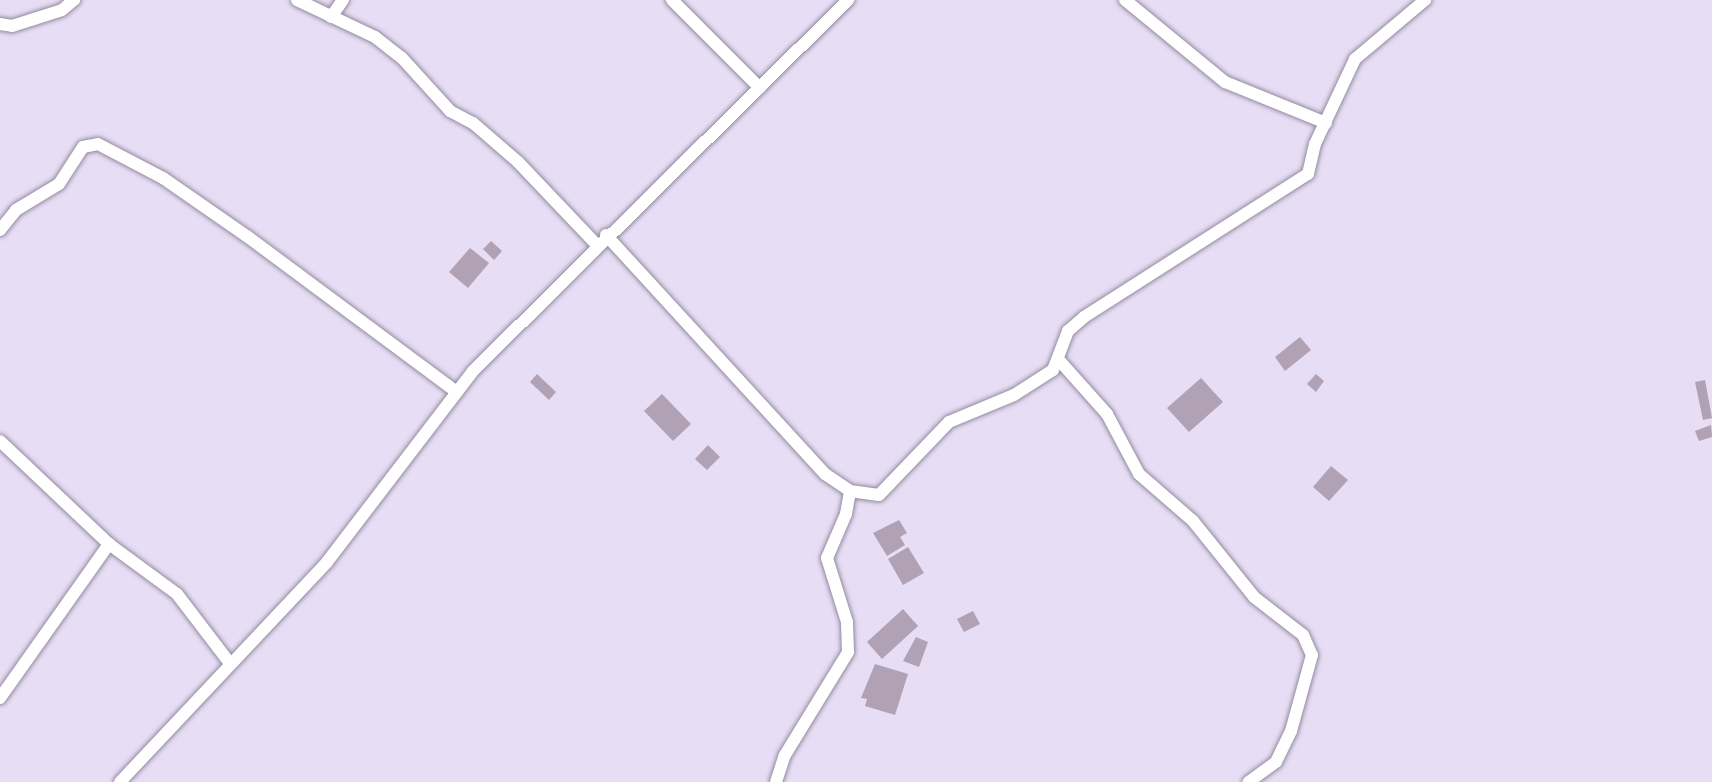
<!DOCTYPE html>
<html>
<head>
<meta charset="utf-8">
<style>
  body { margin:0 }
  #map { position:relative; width:1712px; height:782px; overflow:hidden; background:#e7ddf4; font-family:Merriweather,serif }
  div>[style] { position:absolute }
  .building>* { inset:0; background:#b1a1b4 }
  .roads { filter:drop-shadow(0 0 2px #938ba0) drop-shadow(0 0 2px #938ba0) }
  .street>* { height:12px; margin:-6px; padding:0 6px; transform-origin:6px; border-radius:6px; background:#fff }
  span { translate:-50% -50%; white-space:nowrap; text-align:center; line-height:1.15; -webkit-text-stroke:6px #e7ddf4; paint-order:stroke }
</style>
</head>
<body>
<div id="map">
  <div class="building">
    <div style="clip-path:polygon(491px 241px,502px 251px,494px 260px,483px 249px)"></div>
    <div style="clip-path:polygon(470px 248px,489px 263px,468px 288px,449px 272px)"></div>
    <div style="clip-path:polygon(1300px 337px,1311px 350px,1285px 371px,1275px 357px)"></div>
    <div style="clip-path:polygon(537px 374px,556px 392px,549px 400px,530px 382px)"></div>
    <div style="clip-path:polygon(1316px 374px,1324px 381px,1316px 392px,1307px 384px)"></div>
    <div style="clip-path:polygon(1201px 378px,1223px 402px,1189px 432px,1167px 408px)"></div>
    <div style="clip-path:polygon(1705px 380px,1712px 418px,1703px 420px,1695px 382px)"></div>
    <div style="clip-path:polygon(662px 394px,691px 424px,673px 441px,644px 411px)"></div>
    <div style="clip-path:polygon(1711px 425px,1712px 437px,1699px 441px,1695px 431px)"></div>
    <div style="clip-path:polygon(708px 445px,720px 457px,707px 470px,695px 459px)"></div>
    <div style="clip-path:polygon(1331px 466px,1348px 480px,1329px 501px,1313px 487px)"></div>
    <div style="clip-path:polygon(899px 520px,907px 533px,900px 537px,905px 545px,887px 556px,873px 533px)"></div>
    <div style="clip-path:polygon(908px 547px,924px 573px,903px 585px,888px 559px)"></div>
    <div style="clip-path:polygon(903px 609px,918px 626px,882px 659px,867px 642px)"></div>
    <div style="clip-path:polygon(973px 611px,980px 624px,964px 632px,957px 619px)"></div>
    <div style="clip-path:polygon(916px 637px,928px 642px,919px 667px,903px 661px)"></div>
    <div style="clip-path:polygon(875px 664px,908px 674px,895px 715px,865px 706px,867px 699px,861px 698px)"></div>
  </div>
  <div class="roads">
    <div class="street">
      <div style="left:297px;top:0;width:86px;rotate:25.4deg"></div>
      <div style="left:375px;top:37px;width:34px;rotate:38deg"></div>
      <div style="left:402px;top:58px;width:72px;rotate:47.8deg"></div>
      <div style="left:450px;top:111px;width:26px;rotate:28deg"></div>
      <div style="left:473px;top:123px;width:60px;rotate:40.9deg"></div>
      <div style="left:518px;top:162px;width:115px;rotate:46.4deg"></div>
      <div style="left:672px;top:0;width:124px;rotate:45deg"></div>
      <div style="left:1125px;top:0;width:129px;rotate:39.4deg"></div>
      <div style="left:1225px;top:82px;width:109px;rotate:22.1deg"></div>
      <div style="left:331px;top:17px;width:21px;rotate:-55deg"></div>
      <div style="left:0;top:24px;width:12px;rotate:9deg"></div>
      <div style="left:12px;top:26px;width:52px;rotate:-17.7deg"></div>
      <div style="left:62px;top:10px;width:16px;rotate:-40deg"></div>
      <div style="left:0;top:230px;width:26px;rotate:-51deg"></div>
      <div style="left:16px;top:210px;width:50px;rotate:-31.2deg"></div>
      <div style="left:59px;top:184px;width:44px;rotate:-57deg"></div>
      <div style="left:83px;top:147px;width:15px;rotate:-11deg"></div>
      <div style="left:98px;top:144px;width:73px;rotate:27.6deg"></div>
      <div style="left:163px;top:178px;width:103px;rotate:34.8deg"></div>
      <div style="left:248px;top:237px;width:260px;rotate:36.6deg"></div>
      <div style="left:606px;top:235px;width:324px;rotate:47.5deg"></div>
      <div style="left:825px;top:474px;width:30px;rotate:34deg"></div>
      <div style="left:850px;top:491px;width:29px;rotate:8deg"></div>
      <div style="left:879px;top:495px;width:101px;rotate:-46.2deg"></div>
      <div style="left:949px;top:422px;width:70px;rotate:-22.6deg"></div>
      <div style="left:1014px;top:395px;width:46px;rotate:-32.7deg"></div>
      <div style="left:1053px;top:370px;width:42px;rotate:-69deg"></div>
      <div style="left:1068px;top:331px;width:21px;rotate:-41deg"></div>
      <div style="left:1084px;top:317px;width:266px;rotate:-32.6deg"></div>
      <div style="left:1308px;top:174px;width:31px;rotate:-77deg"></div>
      <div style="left:1315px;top:144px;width:94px;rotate:-64.8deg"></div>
      <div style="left:1355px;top:59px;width:92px;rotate:-40.1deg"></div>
      <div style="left:1058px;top:359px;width:74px;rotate:48.3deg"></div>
      <div style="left:1107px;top:414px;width:68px;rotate:61.9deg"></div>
      <div style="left:1139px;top:474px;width:72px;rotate:41deg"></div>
      <div style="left:1193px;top:521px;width:97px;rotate:51.2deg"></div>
      <div style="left:1254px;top:597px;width:62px;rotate:37.8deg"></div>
      <div style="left:1303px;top:635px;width:22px;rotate:66deg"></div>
      <div style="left:1312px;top:655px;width:79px;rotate:105.4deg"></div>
      <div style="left:1291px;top:731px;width:34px;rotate:116deg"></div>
      <div style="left:1276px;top:762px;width:34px;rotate:144deg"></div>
      <div style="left:0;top:441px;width:150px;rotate:43.4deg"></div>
      <div style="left:109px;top:544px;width:84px;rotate:36.3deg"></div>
      <div style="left:177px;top:594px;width:86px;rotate:52.6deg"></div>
      <div style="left:0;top:698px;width:189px;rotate:-54.7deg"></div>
      <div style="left:120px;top:782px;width:302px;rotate:-46.7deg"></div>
      <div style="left:327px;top:562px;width:240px;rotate:-52.6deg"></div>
      <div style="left:473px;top:371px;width:528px;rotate:-44.69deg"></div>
      <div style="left:776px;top:782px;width:28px;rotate:-72deg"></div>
      <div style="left:785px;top:755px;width:121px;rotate:-58.5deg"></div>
      <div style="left:848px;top:652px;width:30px;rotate:-92deg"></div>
      <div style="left:847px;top:622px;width:67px;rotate:-107.4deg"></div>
      <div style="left:827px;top:558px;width:48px;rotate:-66.6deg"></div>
      <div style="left:846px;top:514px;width:23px;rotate:-80deg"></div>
    </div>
  </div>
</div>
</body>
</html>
